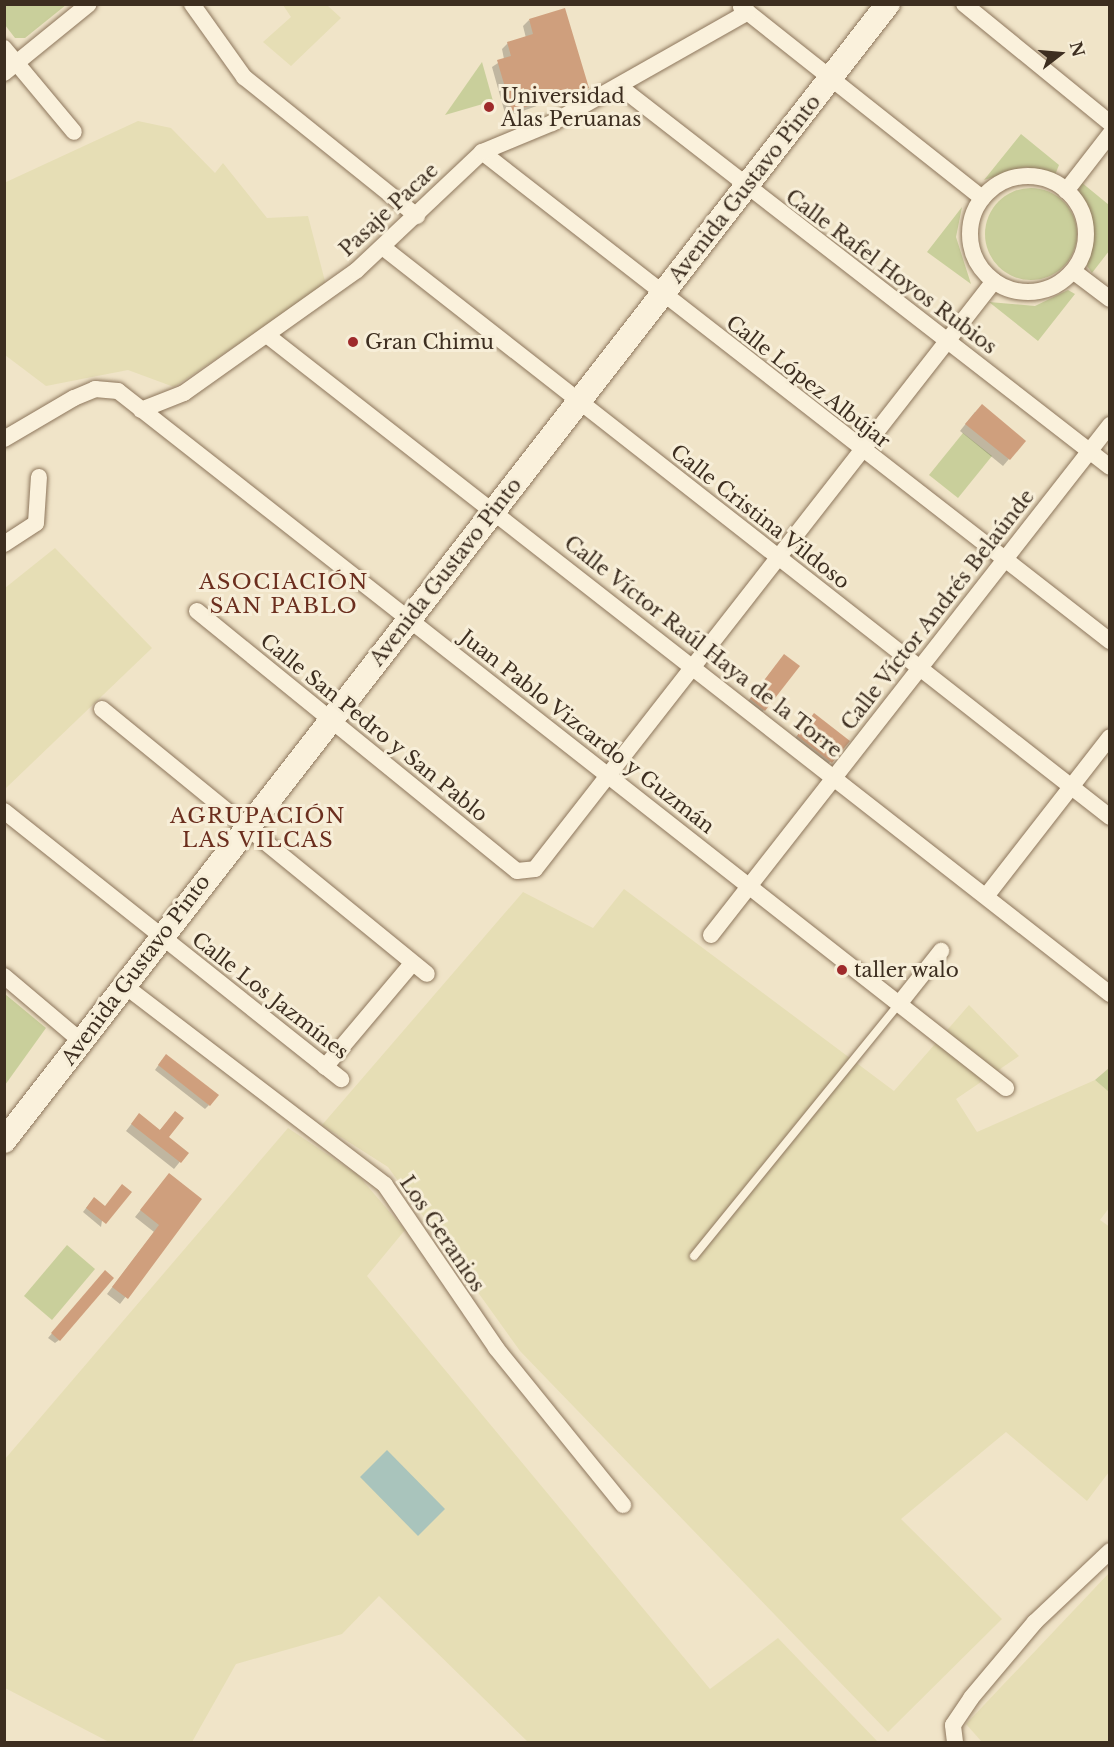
<!DOCTYPE html>
<html>
<head>
<meta charset="utf-8">
<style>
  body { margin:0 }
  #map { position:relative; width:1114px; height:1747px; overflow:hidden; background:#f0e4c8; font-family:"Libre Baskerville",serif }
  div>[style] { position:absolute }
  .farmland>* { inset:0; background:#e6deb5 }
  .green>* { inset:0; background:#c9cf9b }
  .round { border-radius:50% }
  .water>* { inset:0; background:#a9c4bc }
  .shadow>* { inset:0; background:#0003 }
  .building>* { inset:0; background:#cf9f7d }
  .roads { filter:drop-shadow(0 0 2px #8d765c) drop-shadow(0 0 2px #8d765c) }
  .lane>* { height:8px; margin:-4px; padding:0 4px; transform-origin:4px; border-radius:4px; background:#faf1dc }
  .street>* { height:16px; margin:-8px; padding:0 8px; transform-origin:8px; border-radius:8px; background:#faf1dc }
  .street>.ring { margin:-8px; padding:0; box-sizing:content-box; background:none; border:16px solid #faf1dc; border-radius:50% }
  .secondary>* { height:24px; margin:-12px; padding:0 12px; transform-origin:12px; border-radius:12px; background:#faf1dc }
  .dots>* { width:16px; height:16px; translate:-50% -50%; box-sizing:border-box; border:3px solid #f7eed8; border-radius:50% }
  span { translate:-50% -50%; white-space:nowrap; text-align:center; line-height:1.15; -webkit-text-stroke:6px #f7eed8; paint-order:stroke }
  .poi-label { font-size:20px; color:#3d2e20 }
  .left { translate:0 -50%; text-align:left }
  .street-label { font-size:20px; color:#3d2e20 }
  .neighbourhood-label { font-size:21px; color:#6b2e1e; letter-spacing:1.5px }
  .frame { position:absolute; inset:0; border:6px solid #3d2e20; pointer-events:none }
  .north { position:absolute; left:1030px; top:24px; width:60px; height:60px; -webkit-text-stroke:4px #f7eed8; paint-order:stroke; rotate:74deg; font-size:16px; font-weight:700; line-height:24px; text-align:center; color:#3d2e20 }
  .north::after { content:''; display:block; margin:auto; width:21px; height:27px; background:#3d2e20; clip-path:polygon(50% 0,100% 100%,50% 72%,0 100%) }
</style>
</head>
<body>
<div id="map">
  <div class="farmland">
    <div style="clip-path:polygon(283px 5px,327px 5px,341px 18px,291px 66px,263px 42px,291px 17px)"></div>
    <div style="clip-path:polygon(138px 121px,171px 128px,215px 173px,223px 163px,267px 218px,308px 216px,326px 285px,174px 387px,128px 370px,46px 386px,5px 355px,4px 183px)"></div>
    <div style="clip-path:polygon(55px 548px,152px 648px,5px 789px,5px 588px)"></div>
    <div style="clip-path:polygon(624px 889px,894px 1091px,969px 1005px,1019px 1056px,956px 1099px,977px 1132px,1095px 1080px,1109px 1092px,1109px 1208px,1100px 1220px,1110px 1227px,1109px 1472px,1087px 1501px,1006px 1432px,901px 1519px,1002px 1619px,888px 1732px,520px 1351px,388px 1167px,322px 1125px,523px 892px,593px 928px)"></div>
    <div style="clip-path:polygon(288px 1128px,358px 1175px,405px 1230px,367px 1276px,710px 1689px,778px 1638px,878px 1742px,528px 1742px,379px 1596px,342px 1634px,236px 1664px,192px 1742px,109px 1742px,5px 1688px,5px 1459px)"></div>
    <div style="clip-path:polygon(1109px 1573px,1109px 1742px,982px 1742px,966px 1724px)"></div>
  </div>
  <div class="green">
    <div style="clip-path:polygon(4px 5px,5px 4px,66px 5px,25px 38px,15px 38px,5px 25px)"></div>
    <div style="clip-path:polygon(482px 62px,493px 101px,445px 115px)"></div>
    <div style="clip-path:polygon(1021px 134px,1059px 165px,1055px 175px,1026px 167px,984px 180px)"></div>
    <div style="clip-path:polygon(1081px 182px,1109px 205px,1109px 251px,1092px 273px,1087px 266px,1093px 224px,1079px 191px)"></div>
    <div class="round" style="left:985px;top:188px;width:92px;height:92px"></div>
    <div style="clip-path:polygon(962px 207px,956px 237px,971px 284px,927px 252px)"></div>
    <div style="clip-path:polygon(1068px 290px,1075px 294px,1038px 341px,989px 302px,1035px 306px)"></div>
    <div style="clip-path:polygon(963px 433px,992px 456px,958px 498px,929px 475px)"></div>
    <div style="clip-path:polygon(5px 994px,46px 1028px,5px 1085px)"></div>
    <div style="clip-path:polygon(1109px 1068px,1109px 1092px,1095px 1080px)"></div>
    <div style="clip-path:polygon(67px 1245px,95px 1269px,52px 1320px,24px 1296px)"></div>
  </div>
  <div class="water">
    <div style="clip-path:polygon(387px 1450px,445px 1509px,418px 1536px,360px 1477px)"></div>
  </div>
  <div class="shadow">
    <div style="clip-path:polygon(529px 20px,587px 88px,506px 117px,492px 67px,504px 59px,502px 49px,508px 43px,526px 38px,523px 26px)"></div>
    <div style="clip-path:polygon(975px 412px,1024px 441px,1003px 466px,960px 431px)"></div>
    <div style="clip-path:polygon(778px 663px,764px 710px,758px 717px,744px 706px)"></div>
    <div style="clip-path:polygon(808px 722px,848px 741px,824px 769px,791px 743px)"></div>
    <div style="clip-path:polygon(162px 1060px,209px 1105px,205px 1109px,155px 1070px)"></div>
    <div style="clip-path:polygon(175px 1113px,167px 1137px,187px 1153px,174px 1169px,126px 1131px,133px 1122px,159px 1131px)"></div>
    <div style="clip-path:polygon(169px 1175px,200px 1199px,120px 1304px,107px 1294px,154px 1232px,135px 1217px)"></div>
    <div style="clip-path:polygon(90px 1203px,104px 1208px,101px 1227px,83px 1212px)"></div>
    <div style="clip-path:polygon(101px 1276px,59px 1340px,55px 1343px,48px 1338px)"></div>
  </div>
  <div class="building">
    <div style="clip-path:polygon(565px 8px,589px 88px,512px 111px,497px 60px,511px 56px,507px 42px,533px 34px,529px 19px)"></div>
    <div style="clip-path:polygon(982px 404px,1026px 441px,1010px 460px,965px 424px)"></div>
    <div style="clip-path:polygon(784px 654px,800px 666px,765px 711px,750px 699px)"></div>
    <div style="clip-path:polygon(814px 713px,850px 741px,832px 763px,797px 736px)"></div>
    <div style="clip-path:polygon(166px 1054px,219px 1095px,210px 1106px,158px 1065px)"></div>
    <div style="clip-path:polygon(175px 1111px,184px 1118px,169px 1137px,189px 1153px,181px 1163px,131px 1124px,139px 1113px,160px 1130px)"></div>
    <div style="clip-path:polygon(169px 1173px,202px 1199px,128px 1299px,112px 1287px,159px 1225px,140px 1210px)"></div>
    <div style="clip-path:polygon(122px 1184px,132px 1192px,106px 1224px,86px 1208px,94px 1197px,105px 1206px)"></div>
    <div style="clip-path:polygon(105px 1270px,114px 1278px,60px 1341px,51px 1333px)"></div>
  </div>
  <div class="roads">
    <div class="lane">
      <div style="left:694px;top:1256px;width:325px;rotate:-50.9deg"></div>
    </div>
    <div class="street">
      <div style="left:192px;top:4px;width:90px;rotate:54.5deg"></div>
      <div style="left:244px;top:77px;width:222px;rotate:38.8deg"></div>
      <div style="left:964px;top:4px;width:188px;rotate:39.2deg"></div>
      <div style="left:741px;top:7px;width:308px;rotate:38.4deg"></div>
      <div style="left:4px;top:48px;width:109px;rotate:50.2deg"></div>
      <div style="left:4px;top:73px;width:109px;rotate:-39.1deg"></div>
      <div style="left:619px;top:86px;width:621px;rotate:37.81deg"></div>
      <div style="left:482px;top:152px;width:796px;rotate:37.91deg"></div>
      <div class="ring" style="left:970px;top:176px;width:100px;height:100px"></div>
      <div style="left:1066px;top:191px;width:72px;rotate:-52.3deg"></div>
      <div style="left:385px;top:249px;width:921px;rotate:38.08deg"></div>
      <div style="left:1073px;top:271px;width:46px;rotate:37.1deg"></div>
      <div style="left:268px;top:336px;width:1069px;rotate:38.01deg"></div>
      <div style="left:141px;top:410px;width:46px;rotate:-21.6deg"></div>
      <div style="left:184px;top:393px;width:212px;rotate:-35.4deg"></div>
      <div style="left:357px;top:270px;width:172px;rotate:-43.3deg"></div>
      <div style="left:482px;top:152px;width:76px;rotate:-22.5deg"></div>
      <div style="left:552px;top:123px;width:225px;rotate:-29.5deg"></div>
      <div style="left:4px;top:439px;width:81px;rotate:-30.4deg"></div>
      <div style="left:74px;top:398px;width:23px;rotate:-23deg"></div>
      <div style="left:95px;top:389px;width:23px;rotate:5deg"></div>
      <div style="left:118px;top:391px;width:1129px;rotate:38.13deg"></div>
      <div style="left:4px;top:544px;width:38px;rotate:-33deg"></div>
      <div style="left:36px;top:523px;width:46px;rotate:-86.3deg"></div>
      <div style="left:197px;top:611px;width:412px;rotate:39.1deg"></div>
      <div style="left:517px;top:871px;width:18px;rotate:-6deg"></div>
      <div style="left:535px;top:869px;width:746px;rotate:-52.02deg"></div>
      <div style="left:102px;top:709px;width:419px;rotate:39.2deg"></div>
      <div style="left:4px;top:811px;width:431px;rotate:38.5deg"></div>
      <div style="left:987px;top:895px;width:200px;rotate:-52.1deg"></div>
      <div style="left:711px;top:935px;width:648px;rotate:-51.96deg"></div>
      <div style="left:4px;top:976px;width:102px;rotate:40.2deg"></div>
      <div style="left:125px;top:986px;width:327px;rotate:37.4deg"></div>
      <div style="left:385px;top:1185px;width:197px;rotate:55.7deg"></div>
      <div style="left:496px;top:1348px;width:202px;rotate:51deg"></div>
      <div style="left:899px;top:1004px;width:68px;rotate:-51.6deg"></div>
      <div style="left:325px;top:1067px;width:133px;rotate:-49.9deg"></div>
      <div style="left:955px;top:1742px;width:17px;rotate:-97deg"></div>
      <div style="left:953px;top:1725px;width:32px;rotate:-56deg"></div>
      <div style="left:971px;top:1698px;width:99px;rotate:-49.9deg"></div>
      <div style="left:1035px;top:1622px;width:103px;rotate:-43.4deg"></div>
    </div>
    <div class="secondary">
      <div style="left:4px;top:1141px;width:1440px;rotate:-52.14deg"></div>
    </div>
  </div>
  <div class="dots">
    <div style="left:489px;top:107px;background:#9e2a2b"></div>
    <div style="left:353px;top:342px;background:#9e2a2b"></div>
    <div style="left:842px;top:970px;background:#9e2a2b"></div>
  </div>
  <div class="poi-label">
    <span class="left" style="left:501px;top:108px">Universidad<br>Alas Peruanas</span>
    <span class="left" style="left:365px;top:342px">Gran Chimu</span>
    <span class="left" style="left:854px;top:970px">taller walo</span>
  </div>
  <div class="street-label">
    <span style="left:745px;top:189px;rotate:-52deg">Avenida Gustavo Pinto</span>
    <span style="left:389px;top:210px;rotate:-43deg">Pasaje Pacae</span>
    <span style="left:891px;top:272px;rotate:37deg">Calle Rafel Hoyos Rubios</span>
    <span style="left:808px;top:382px;rotate:38deg">Calle López Albújar</span>
    <span style="left:760px;top:517px;rotate:38deg">Calle Cristina Vildoso</span>
    <span style="left:446px;top:572px;rotate:-52deg">Avenida Gustavo Pinto</span>
    <span style="left:938px;top:610px;rotate:-52deg">Calle Víctor Andrés Belaúnde</span>
    <span style="left:703px;top:647px;rotate:38deg">Calle Víctor Raúl Haya de la Torre</span>
    <span style="left:374px;top:728px;rotate:39deg">Calle San Pedro y San Pablo</span>
    <span style="left:587px;top:732px;rotate:38deg">Juan Pablo Vizcardo y Guzmán</span>
    <span style="left:136px;top:970px;rotate:-53deg">Avenida Gustavo Pinto</span>
    <span style="left:270px;top:996px;rotate:38deg">Calle Los Jazmínes</span>
    <span style="left:442px;top:1234px;rotate:56deg">Los Geranios</span>
  </div>
  <div class="neighbourhood-label">
    <span style="left:284px;top:594px">ASOCIACIÓN<br>SAN PABLO</span>
    <span style="left:258px;top:828px">AGRUPACIÓN<br>LAS VILCAS</span>
  </div>
  <div class="frame"></div>
  <div class="north">N</div>
</div>
</body>
</html>
